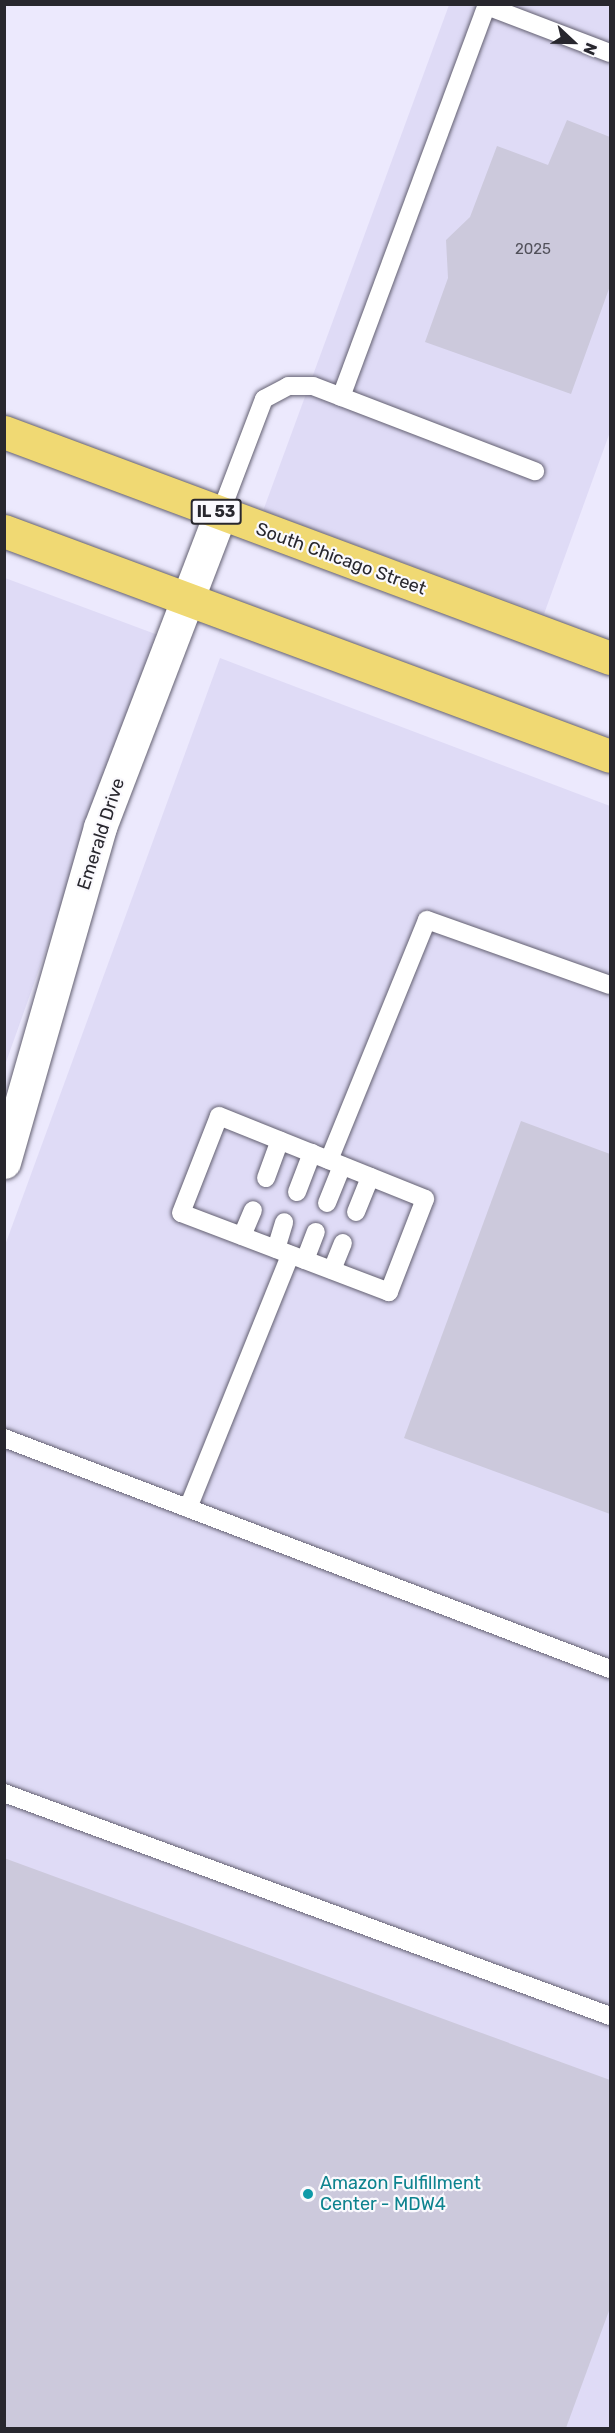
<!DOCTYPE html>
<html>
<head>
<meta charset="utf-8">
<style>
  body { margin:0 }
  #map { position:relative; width:615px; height:2433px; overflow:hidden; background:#ece9fd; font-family:Rubik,sans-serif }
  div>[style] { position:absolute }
  .built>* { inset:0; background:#dfdbf6 }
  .building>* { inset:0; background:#ccc9dc }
  .roads { filter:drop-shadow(0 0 2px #636071) drop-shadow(0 0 2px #636071) }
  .lane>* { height:18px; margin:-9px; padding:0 9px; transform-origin:9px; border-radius:9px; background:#fff }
  .street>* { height:33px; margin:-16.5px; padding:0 16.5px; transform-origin:16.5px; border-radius:16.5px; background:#fff }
  .primary>* { height:33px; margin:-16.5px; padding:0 16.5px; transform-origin:16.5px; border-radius:16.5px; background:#f0d973 }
  .dots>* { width:16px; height:16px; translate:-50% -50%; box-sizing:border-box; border:3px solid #faf9fd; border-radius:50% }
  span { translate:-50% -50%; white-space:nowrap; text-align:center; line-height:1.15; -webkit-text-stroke:4.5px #faf9fd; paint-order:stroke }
  .number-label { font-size:15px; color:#51505a }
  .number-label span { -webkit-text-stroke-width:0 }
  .shield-label span { padding:2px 4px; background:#faf9fd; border:2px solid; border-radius:4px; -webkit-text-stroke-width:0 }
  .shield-label { font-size:16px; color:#28272e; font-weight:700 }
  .street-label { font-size:18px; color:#28272e }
  .culture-label { font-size:18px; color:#0d838f }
  .left { translate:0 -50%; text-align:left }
  .frame { position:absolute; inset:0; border:6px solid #28272e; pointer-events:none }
  .north { position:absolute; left:543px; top:12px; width:60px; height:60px; -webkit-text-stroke:4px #faf9fd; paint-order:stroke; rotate:112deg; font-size:16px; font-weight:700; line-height:24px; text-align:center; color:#28272e }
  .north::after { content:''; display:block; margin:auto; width:21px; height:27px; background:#28272e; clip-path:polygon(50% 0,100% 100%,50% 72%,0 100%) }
</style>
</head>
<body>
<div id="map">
  <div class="built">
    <div style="clip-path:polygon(449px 5px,610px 5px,610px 432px,544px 614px,263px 511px)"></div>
    <div style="clip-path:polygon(5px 578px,158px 635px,5px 1065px)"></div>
    <div style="clip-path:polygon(220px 658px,610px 806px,610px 2428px,5px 2428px,4px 1248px)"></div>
  </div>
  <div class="building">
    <div style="clip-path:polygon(567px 120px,610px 137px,610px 286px,571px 394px,425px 342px,448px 278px,446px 240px,470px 217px,497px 146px,548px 165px)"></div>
    <div style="clip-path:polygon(521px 1121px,610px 1154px,610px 1514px,404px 1438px)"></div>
    <div style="clip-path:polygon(4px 1858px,610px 2080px,610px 2308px,566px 2428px,4px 2428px)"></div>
  </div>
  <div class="roads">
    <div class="lane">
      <div style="left:487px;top:6px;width:132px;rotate:20.9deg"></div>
      <div style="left:341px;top:397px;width:419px;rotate:-69.6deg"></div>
      <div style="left:220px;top:514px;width:123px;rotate:-69.1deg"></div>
      <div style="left:264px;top:399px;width:27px;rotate:-28deg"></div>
      <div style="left:288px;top:386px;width:25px"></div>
      <div style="left:313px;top:386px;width:238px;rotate:21deg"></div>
      <div style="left:219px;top:1116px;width:222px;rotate:21.9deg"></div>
      <div style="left:425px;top:1199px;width:100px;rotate:111.2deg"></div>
      <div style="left:389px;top:1292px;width:222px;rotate:-159.2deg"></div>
      <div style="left:181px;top:1213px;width:104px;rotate:-68.6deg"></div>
      <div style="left:329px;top:1160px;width:259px;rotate:-67.8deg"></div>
      <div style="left:427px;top:920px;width:194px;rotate:19.6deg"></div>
      <div style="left:266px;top:1178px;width:40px;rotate:-69.8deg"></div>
      <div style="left:297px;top:1192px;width:42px;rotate:-69deg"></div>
      <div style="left:327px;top:1203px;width:40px;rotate:-68deg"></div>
      <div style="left:356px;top:1212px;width:38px;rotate:-68deg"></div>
      <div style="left:242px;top:1236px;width:28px;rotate:-67deg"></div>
      <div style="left:276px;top:1249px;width:28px;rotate:-73deg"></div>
      <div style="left:305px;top:1260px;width:30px;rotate:-69deg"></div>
      <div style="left:332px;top:1270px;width:29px;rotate:-68deg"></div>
      <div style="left:4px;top:1438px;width:649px;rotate:20.87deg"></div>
      <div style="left:188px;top:1508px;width:273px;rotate:-68deg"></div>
      <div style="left:4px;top:1793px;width:646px;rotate:20.2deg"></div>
    </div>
    <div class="street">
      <div style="left:4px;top:1162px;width:348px;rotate:-74deg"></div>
      <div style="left:100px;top:827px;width:335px;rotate:-69deg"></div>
    </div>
    <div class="primary">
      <div style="left:4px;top:432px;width:647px;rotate:20.45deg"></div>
      <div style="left:4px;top:531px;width:646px;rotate:20.37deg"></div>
    </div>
  </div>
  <div class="dots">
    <div style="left:308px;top:2194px;background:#0f9aa8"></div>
  </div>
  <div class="number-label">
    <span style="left:533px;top:250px">2025</span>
  </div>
  <div class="shield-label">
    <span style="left:216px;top:512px">IL 53</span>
  </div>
  <div class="street-label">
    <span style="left:341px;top:559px;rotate:20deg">South Chicago Street</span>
    <span style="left:101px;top:834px;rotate:-72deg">Emerald Drive</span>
  </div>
  <div class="culture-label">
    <span class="left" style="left:320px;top:2194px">Amazon Fulfillment<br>Center - MDW4</span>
  </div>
  <div class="frame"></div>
  <div class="north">N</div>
</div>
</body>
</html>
